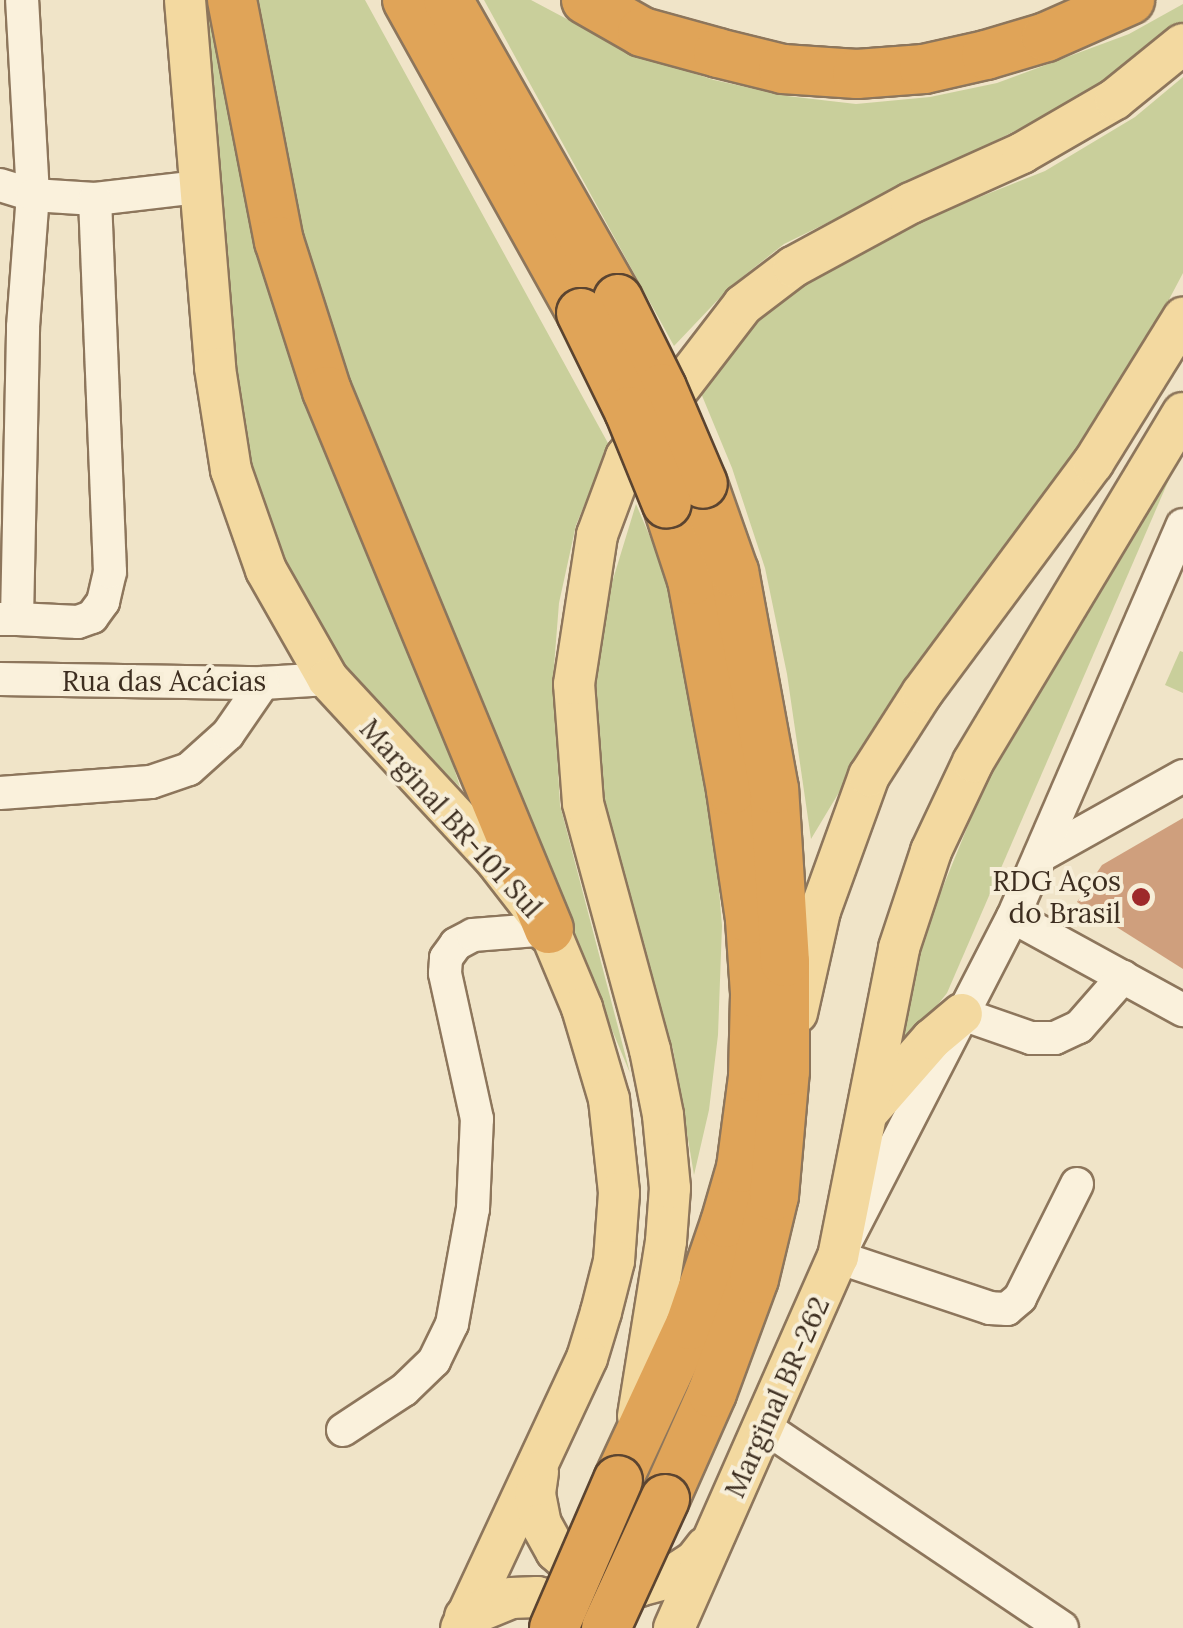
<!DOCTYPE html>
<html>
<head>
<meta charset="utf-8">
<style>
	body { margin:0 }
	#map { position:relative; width:1183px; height:1628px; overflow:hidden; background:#f0e4c8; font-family:Lora,serif }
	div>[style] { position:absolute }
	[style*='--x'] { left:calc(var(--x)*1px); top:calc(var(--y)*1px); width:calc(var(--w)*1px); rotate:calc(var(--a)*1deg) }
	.green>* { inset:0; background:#c9cf9b }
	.building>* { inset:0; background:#cf9f7d }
	.roads { filter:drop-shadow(2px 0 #8d765c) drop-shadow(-2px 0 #8d765c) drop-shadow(0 2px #8d765c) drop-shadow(0 -2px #8d765c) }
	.minor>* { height:32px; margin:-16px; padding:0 16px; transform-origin:16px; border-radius:16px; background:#faf1dc }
	.major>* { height:40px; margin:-20px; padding:0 20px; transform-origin:20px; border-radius:20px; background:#f3d9a0 }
	.highway>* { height:48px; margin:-24px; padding:0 24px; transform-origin:24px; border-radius:24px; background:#e0a458 }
	.bridges { filter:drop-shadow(2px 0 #5b4430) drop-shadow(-2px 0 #5b4430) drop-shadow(0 2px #5b4430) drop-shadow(0 -2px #5b4430) }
	.highway-bridge>* { height:48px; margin:-24px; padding:0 24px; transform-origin:24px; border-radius:24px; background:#e0a458 }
	.dots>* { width:28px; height:28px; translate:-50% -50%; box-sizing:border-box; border:5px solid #f7eed8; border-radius:50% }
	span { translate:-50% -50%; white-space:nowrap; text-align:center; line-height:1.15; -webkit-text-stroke:8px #f7eed8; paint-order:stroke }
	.street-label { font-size:28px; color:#3d2e20 }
	.poi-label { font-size:28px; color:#3d2e20 }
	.right { translate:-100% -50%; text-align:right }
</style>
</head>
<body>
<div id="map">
	<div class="green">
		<div style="clip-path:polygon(205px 0,212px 0,460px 787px,361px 693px,325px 643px,280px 562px,251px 468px,233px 371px)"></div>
		<div style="clip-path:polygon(252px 0,365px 0,609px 445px,576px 525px,559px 603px,553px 679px,560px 805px,630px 1073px,343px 386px,298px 238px)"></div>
		<div style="clip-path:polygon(484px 0,531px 0,629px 52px,714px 80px,787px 96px,856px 104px,930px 97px,997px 83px,1129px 34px,1183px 4px,1183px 24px,1109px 85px,784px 244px,731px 286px,674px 346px)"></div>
		<div style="clip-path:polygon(1183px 77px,1183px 273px,1144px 347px,1078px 450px,906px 681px,811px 839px,787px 674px,765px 568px,732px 468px,698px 386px,757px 315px,807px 281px,922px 220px,1045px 171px,1135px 117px)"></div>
		<div style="clip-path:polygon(1183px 447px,947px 993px,885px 1071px,901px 990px,978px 801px,1030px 696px)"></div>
		<div style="clip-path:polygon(636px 504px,671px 586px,711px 792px,722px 926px,718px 1035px,709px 1110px,694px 1175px,673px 1049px,629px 919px,601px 799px,595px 680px,603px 612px)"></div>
		<div style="clip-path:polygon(1180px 651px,1183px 652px,1183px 693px,1165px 685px)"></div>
	</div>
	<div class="building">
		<div style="clip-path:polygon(1183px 818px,1183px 969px,1077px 902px,1102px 865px)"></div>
	</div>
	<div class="roads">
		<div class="minor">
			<div style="--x:0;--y:185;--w:34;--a:17"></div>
			<div style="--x:33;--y:195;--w:195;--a:-93.2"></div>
			<div style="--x:0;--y:619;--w:17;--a:0"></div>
			<div style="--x:17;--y:619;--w:292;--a:-88.8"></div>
			<div style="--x:23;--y:327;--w:132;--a:-85.7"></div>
			<div style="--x:33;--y:195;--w:62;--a:3.7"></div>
			<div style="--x:95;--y:199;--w:105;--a:-6.6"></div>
			<div style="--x:17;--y:619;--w:61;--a:2.8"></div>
			<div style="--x:78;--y:622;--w:15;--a:-20"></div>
			<div style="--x:92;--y:617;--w:19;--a:-54"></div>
			<div style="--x:103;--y:602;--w:31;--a:-77"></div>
			<div style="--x:110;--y:572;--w:373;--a:-92.3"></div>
			<div style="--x:0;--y:679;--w:263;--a:0.9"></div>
			<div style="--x:263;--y:683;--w:65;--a:-3.5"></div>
			<div style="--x:0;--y:793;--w:151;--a:-4.2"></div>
			<div style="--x:151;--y:782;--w:40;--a:-18.9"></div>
			<div style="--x:189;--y:769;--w:52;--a:-41.9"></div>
			<div style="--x:228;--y:734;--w:62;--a:-55.5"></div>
			<div style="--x:1040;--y:856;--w:164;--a:-29.2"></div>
			<div style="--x:1013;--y:917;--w:194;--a:28.7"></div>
			<div style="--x:962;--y:1014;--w:73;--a:19.2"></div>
			<div style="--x:1031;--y:1038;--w:24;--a:0"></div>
			<div style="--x:1055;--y:1038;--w:26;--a:-25"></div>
			<div style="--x:1079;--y:1027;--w:67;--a:-48.7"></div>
			<div style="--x:1077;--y:1184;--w:127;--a:116.6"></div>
			<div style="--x:1020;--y:1298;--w:17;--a:140"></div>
			<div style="--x:1007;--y:1309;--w:17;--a:-177"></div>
			<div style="--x:990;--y:1308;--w:160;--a:-161.5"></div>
			<div style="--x:838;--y:1257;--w:382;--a:-62.8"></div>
			<div style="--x:1013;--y:917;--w:427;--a:-66.6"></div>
			<div style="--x:766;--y:1428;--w:357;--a:34"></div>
			<div style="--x:343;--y:1430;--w:73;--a:-33.3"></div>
			<div style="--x:404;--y:1390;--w:42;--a:-44"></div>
			<div style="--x:434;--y:1361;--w:41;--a:-64.1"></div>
			<div style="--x:452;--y:1324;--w:117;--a:-79.7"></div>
			<div style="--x:473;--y:1209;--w:90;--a:-87.5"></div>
			<div style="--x:477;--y:1119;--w:149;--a:-102.4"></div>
			<div style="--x:445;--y:973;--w:15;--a:-86"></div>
			<div style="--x:446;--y:958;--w:17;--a:-54"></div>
			<div style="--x:456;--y:944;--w:19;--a:-28"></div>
			<div style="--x:473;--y:935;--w:76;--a:-4.5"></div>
		</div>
		<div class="major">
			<div style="--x:185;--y:0;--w:369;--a:85.3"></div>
			<div style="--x:215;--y:368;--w:103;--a:81.1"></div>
			<div style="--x:231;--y:470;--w:106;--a:70.7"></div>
			<div style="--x:266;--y:570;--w:125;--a:60.4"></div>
			<div style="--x:328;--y:679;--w:244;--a:47.2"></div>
			<div style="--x:494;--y:858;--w:90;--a:52.2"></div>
			<div style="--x:549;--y:929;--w:86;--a:67.3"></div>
			<div style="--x:582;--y:1008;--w:95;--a:73.5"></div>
			<div style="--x:609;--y:1099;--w:95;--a:83.9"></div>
			<div style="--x:619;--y:1193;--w:68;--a:94.2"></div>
			<div style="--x:614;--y:1261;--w:53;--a:104.3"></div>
			<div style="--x:601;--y:1312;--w:48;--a:106.9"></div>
			<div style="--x:587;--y:1358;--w:298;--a:115"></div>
			<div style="--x:797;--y:1013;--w:105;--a:-77.3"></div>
			<div style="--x:820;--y:911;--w:144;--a:-70.1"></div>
			<div style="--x:869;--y:776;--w:98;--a:-57.4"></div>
			<div style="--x:922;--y:693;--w:287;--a:-53.4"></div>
			<div style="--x:1093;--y:463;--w:171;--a:-58.2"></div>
			<div style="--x:868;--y:1112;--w:97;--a:-48.8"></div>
			<div style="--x:932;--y:1039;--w:39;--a:-40"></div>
			<div style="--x:638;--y:1416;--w:177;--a:-80.9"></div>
			<div style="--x:666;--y:1241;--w:53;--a:-85.7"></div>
			<div style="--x:670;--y:1188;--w:73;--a:-95.5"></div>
			<div style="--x:663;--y:1115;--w:66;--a:-101.3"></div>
			<div style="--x:650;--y:1050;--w:256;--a:-105.2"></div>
			<div style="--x:583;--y:803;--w:119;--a:-94.3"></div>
			<div style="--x:574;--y:684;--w:151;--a:-81.2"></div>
			<div style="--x:597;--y:535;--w:83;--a:-69.6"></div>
			<div style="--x:626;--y:457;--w:192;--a:-52.4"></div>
			<div style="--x:743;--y:305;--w:63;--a:-37.2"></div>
			<div style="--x:793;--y:267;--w:134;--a:-28.5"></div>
			<div style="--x:911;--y:203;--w:122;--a:-24.2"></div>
			<div style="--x:1022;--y:153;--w:108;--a:-30.1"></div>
			<div style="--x:1115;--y:99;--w:87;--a:-39"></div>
			<div style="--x:538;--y:1472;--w:22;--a:98"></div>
			<div style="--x:535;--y:1494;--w:31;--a:79"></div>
			<div style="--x:541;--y:1524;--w:31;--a:61"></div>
			<div style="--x:556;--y:1551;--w:31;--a:42"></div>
			<div style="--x:579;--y:1572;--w:31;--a:22"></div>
			<div style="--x:608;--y:1584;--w:31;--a:4"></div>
			<div style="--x:639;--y:1586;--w:31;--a:-15"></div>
			<div style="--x:669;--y:1578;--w:31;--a:-33"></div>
			<div style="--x:695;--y:1561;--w:18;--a:-52"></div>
			<div style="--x:465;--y:1617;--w:50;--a:-22.4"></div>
			<div style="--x:511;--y:1598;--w:26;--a:-2"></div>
			<div style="--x:537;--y:1597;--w:30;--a:14"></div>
			<div style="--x:566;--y:1604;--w:26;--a:31"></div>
			<div style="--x:674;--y:1628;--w:406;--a:-66.2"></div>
			<div style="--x:838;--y:1257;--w:315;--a:-78.8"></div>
			<div style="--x:899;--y:948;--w:102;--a:-71.7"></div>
			<div style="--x:931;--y:851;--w:98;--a:-64.7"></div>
			<div style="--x:973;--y:762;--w:407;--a:-59"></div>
		</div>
		<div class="highway">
			<div style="--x:232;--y:0;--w:246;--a:79"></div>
			<div style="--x:279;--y:241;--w:157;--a:72.3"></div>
			<div style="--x:327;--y:391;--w:582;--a:67.58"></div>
			<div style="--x:407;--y:0;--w:358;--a:60.9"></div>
			<div style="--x:448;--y:0;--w:344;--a:60.4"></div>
			<div style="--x:586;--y:0;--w:64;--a:29.7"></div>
			<div style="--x:642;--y:32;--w:79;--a:15.4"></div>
			<div style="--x:718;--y:53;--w:67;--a:13.8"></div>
			<div style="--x:783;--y:69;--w:74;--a:3.9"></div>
			<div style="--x:857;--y:74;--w:67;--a:-4.3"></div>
			<div style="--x:924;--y:69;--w:64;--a:-12.7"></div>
			<div style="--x:986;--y:55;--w:63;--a:-16.7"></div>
			<div style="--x:1046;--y:37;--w:92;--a:-23.8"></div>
			<div style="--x:618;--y:1480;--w:171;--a:-65.1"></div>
			<div style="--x:690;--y:1325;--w:108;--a:-71.1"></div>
			<div style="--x:725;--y:1223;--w:57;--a:-73.8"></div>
			<div style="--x:741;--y:1168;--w:92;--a:-82.5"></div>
			<div style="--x:753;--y:1077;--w:84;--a:-88.6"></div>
			<div style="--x:755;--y:993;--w:74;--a:-93.9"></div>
			<div style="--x:750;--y:919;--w:130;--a:-98.4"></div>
			<div style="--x:731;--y:790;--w:214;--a:-100.5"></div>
			<div style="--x:692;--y:580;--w:80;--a:-108.2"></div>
			<div style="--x:665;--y:1499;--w:116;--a:-66.1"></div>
			<div style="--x:712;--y:1393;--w:121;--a:-69.8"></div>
			<div style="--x:754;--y:1279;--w:85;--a:-76.5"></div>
			<div style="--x:774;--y:1196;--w:125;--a:-85"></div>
			<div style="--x:785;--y:1071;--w:109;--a:-90"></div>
			<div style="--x:785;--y:962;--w:173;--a:-93.6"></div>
			<div style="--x:774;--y:789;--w:221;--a:-100.4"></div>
			<div style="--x:734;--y:572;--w:93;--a:-109.4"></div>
		</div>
	</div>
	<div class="bridges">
		<div class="highway-bridge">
			<div style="--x:618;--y:299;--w:99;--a:63.7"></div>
			<div style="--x:662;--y:388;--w:104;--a:66.9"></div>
			<div style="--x:581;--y:313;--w:109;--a:63.9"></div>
			<div style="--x:629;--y:411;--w:100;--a:67.8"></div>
			<div style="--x:554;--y:1628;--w:161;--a:-66.6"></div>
			<div style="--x:606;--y:1628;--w:142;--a:-65.4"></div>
		</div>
	</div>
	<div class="dots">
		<div style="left:1141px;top:897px;background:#9e2a2b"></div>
	</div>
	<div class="street-label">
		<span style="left:164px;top:681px">Rua das Acácias</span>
		<span style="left:451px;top:818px;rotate:48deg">Marginal BR-101 Sul</span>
		<span style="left:777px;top:1397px;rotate:-66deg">Marginal BR-262</span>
	</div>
	<div class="poi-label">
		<span class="right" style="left:1121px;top:897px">RDG Aços<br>do Brasil</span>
	</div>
</div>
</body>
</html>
